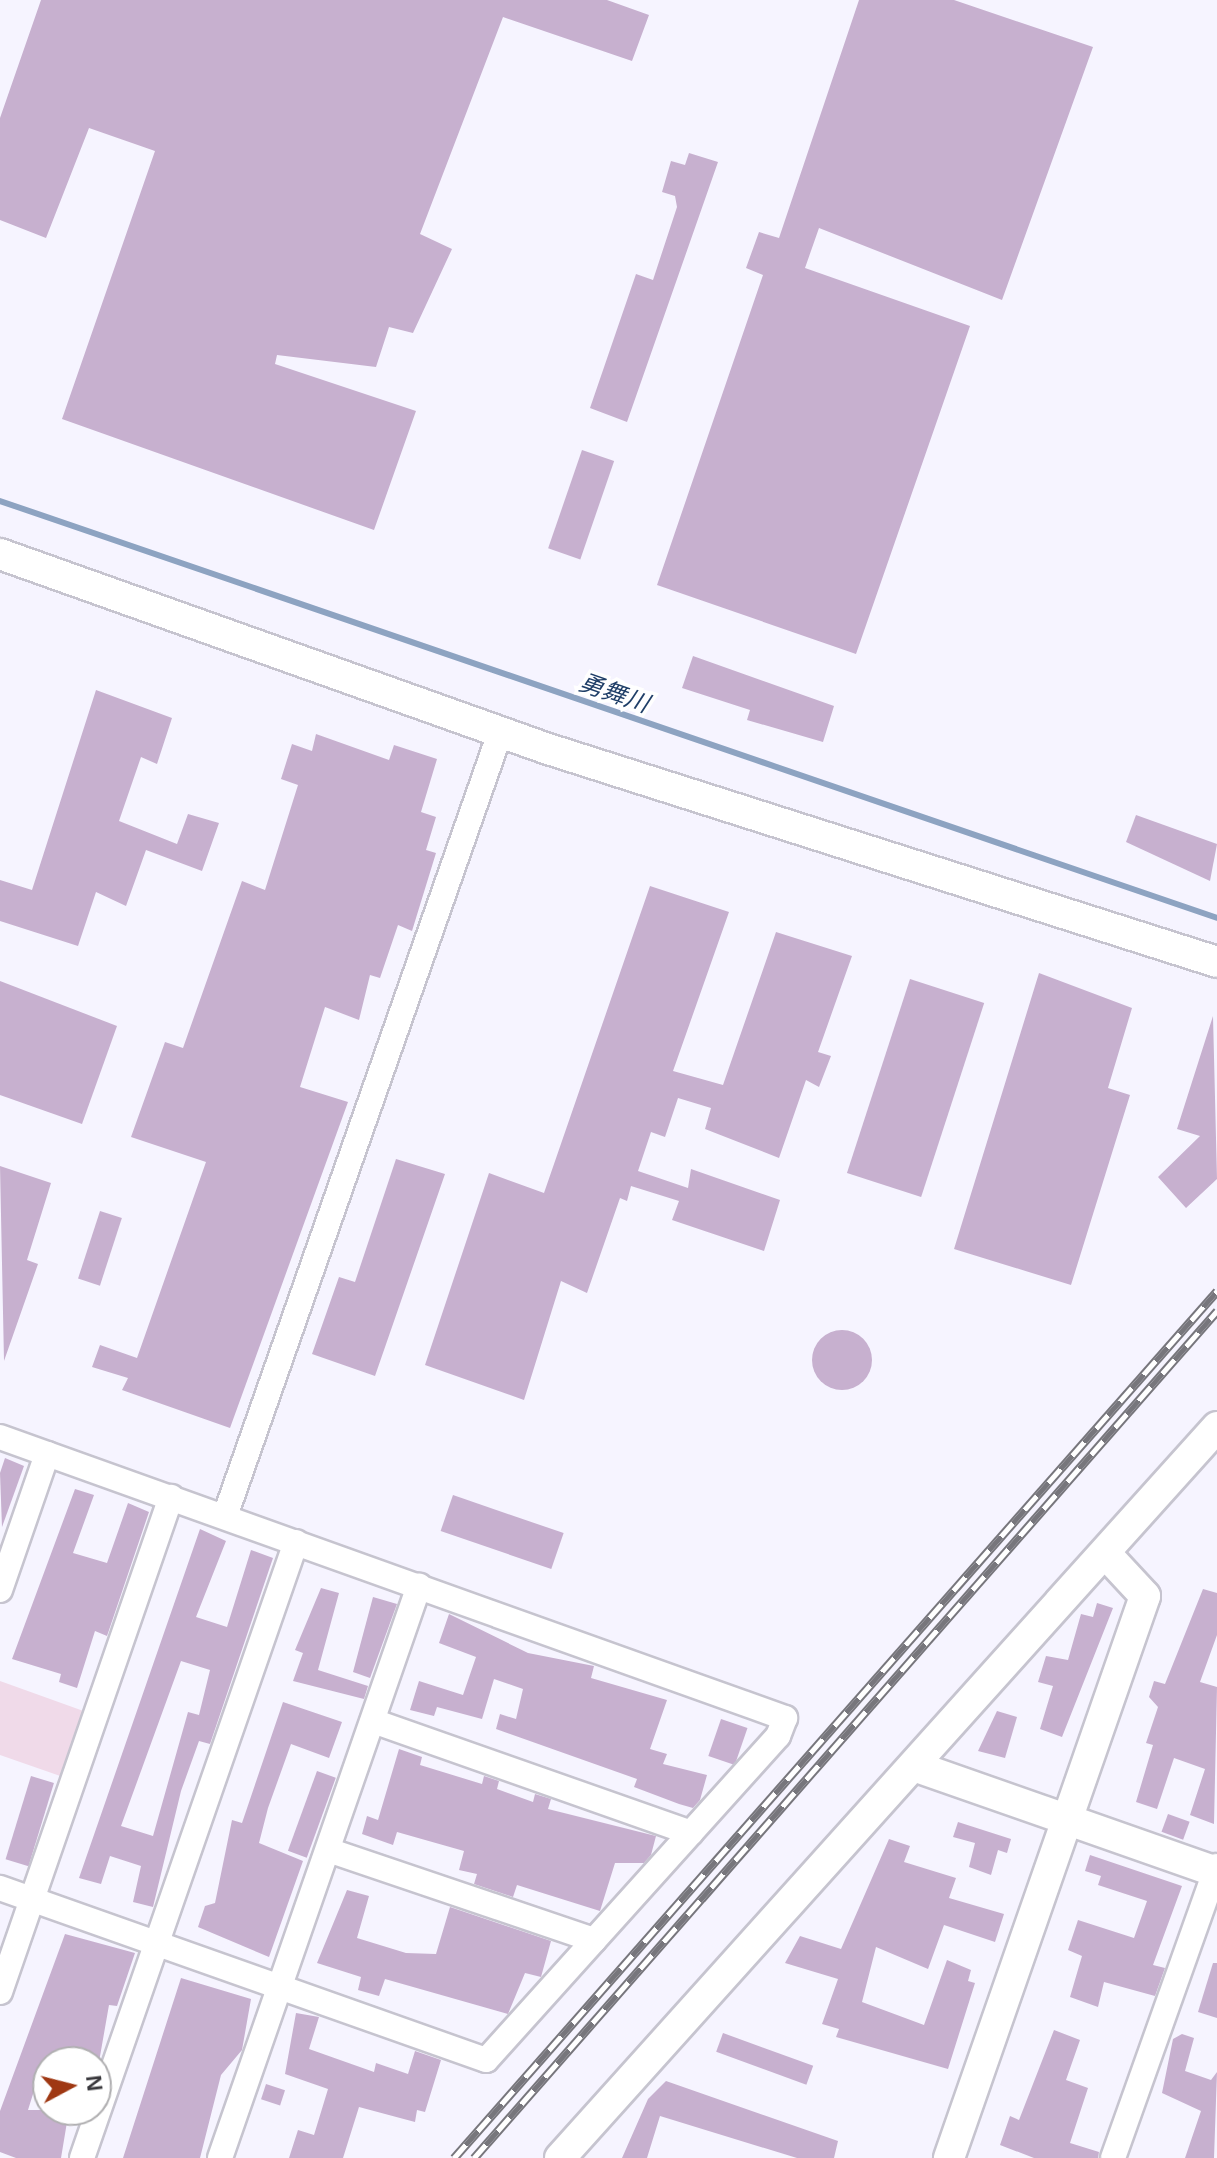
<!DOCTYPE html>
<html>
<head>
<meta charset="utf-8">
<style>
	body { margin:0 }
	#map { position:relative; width:1217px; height:2158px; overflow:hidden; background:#f6f4ff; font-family:Arial,"Noto Sans JP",sans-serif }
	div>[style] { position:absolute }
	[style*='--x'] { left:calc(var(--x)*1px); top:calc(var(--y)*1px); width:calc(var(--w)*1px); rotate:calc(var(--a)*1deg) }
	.green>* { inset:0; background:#f0dae9 }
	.stream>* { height:6px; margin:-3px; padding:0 3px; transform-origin:3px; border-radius:3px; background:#8da3c1 }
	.building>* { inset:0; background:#c7b0cf; transform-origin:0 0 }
	.round { border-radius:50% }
	.roads { filter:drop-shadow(2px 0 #c6c4cf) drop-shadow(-2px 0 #c6c4cf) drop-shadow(0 2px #c6c4cf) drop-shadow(0 -2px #c6c4cf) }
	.minor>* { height:24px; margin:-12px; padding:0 12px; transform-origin:12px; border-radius:12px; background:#fff }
	.tertiary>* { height:30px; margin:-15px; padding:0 15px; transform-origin:15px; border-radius:15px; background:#fff }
	.rail>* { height:9px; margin-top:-4.5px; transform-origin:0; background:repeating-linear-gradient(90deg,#fff 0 18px,#77767c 0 36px); box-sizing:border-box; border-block:2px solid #77767c }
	span { translate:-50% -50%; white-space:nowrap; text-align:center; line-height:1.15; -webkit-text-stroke:7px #fff; paint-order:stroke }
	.water-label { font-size:24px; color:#203f68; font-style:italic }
	.north { position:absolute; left:32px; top:2046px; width:80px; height:80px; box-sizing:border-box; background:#fff; border:2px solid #b0afb1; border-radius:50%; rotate:83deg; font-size:22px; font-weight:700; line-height:32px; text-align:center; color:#39383c }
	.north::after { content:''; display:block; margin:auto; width:28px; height:36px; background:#9f3813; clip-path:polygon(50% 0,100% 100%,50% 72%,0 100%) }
</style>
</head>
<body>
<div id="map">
	<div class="green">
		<div style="clip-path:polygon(0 1681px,89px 1713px,66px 1778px,0 1755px)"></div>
	</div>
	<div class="stream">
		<div style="--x:0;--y:501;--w:1286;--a:18.91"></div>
	</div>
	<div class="building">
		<div style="clip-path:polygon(41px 0,607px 0,649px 15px,632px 61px,503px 17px,420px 234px,452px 249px,413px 333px,389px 327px,376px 367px,277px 355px,275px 364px,416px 411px,374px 530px,62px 419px,155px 151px,89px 128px,46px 238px,0 220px,0 118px)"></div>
		<div style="clip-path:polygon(859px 0,954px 0,1093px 47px,1002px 300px,819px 228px,805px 268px,970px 326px,856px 654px,657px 585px,763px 275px,746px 268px,759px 232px,779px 238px)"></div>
		<div style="clip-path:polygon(689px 153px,718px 162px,627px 422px,590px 408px,636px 274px,653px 280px,677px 207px,675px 196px,662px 192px,671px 161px,685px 165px)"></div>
		<div style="left:582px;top:450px;width:34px;height:104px;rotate:19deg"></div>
		<div style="clip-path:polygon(693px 656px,834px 706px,823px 742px,747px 720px,750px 710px,682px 688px)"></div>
		<div style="clip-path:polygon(96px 690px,172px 718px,157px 764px,141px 757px,119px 821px,177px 844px,188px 814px,219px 823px,202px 871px,146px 850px,126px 906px,96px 892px,78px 946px,0 921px,0 880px,32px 890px)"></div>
		<div style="clip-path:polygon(316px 734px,389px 760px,394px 745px,437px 759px,421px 812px,436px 817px,426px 850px,436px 853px,412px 931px,398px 925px,380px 978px,370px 975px,359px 1020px,325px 1007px,300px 1087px,348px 1102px,230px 1428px,122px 1390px,128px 1378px,92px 1367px,100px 1345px,137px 1358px,206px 1162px,131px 1137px,165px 1042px,183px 1048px,242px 881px,265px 890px,298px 785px,281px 779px,292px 744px,312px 751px)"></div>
		<div style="clip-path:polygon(1136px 815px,1217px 844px,1210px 881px,1126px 842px)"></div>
		<div style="clip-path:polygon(650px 886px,729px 912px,673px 1071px,723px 1085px,776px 932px,852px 956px,818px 1052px,831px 1056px,819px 1087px,806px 1080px,779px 1158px,705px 1129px,711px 1108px,678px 1098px,665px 1137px,651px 1132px,638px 1171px,688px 1188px,691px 1169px,780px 1200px,764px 1251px,672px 1220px,679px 1201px,631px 1186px,627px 1201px,620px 1198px,587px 1293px,561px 1281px,524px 1400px,425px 1365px,489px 1173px,544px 1193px)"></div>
		<div style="clip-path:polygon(1039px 973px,1132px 1008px,1108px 1088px,1130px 1095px,1071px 1285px,954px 1249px)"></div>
		<div style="left:910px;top:979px;width:78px;height:204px;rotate:18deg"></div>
		<div style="clip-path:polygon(0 981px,117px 1026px,82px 1124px,0 1095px)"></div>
		<div style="clip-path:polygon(1213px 1016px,1217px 1179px,1186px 1208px,1158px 1177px,1200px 1136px,1177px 1129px)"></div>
		<div style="clip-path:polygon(396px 1159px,445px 1174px,375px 1376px,312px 1354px,339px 1277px,355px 1282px)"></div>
		<div style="clip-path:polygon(0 1166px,51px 1183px,27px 1260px,38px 1264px,4px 1361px)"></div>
		<div style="left:100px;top:1211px;width:23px;height:71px;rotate:18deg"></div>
		<div class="round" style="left:812px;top:1330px;width:60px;height:60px"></div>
		<div style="clip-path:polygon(5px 1458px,24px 1466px,2px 1527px,0 1473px)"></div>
		<div style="clip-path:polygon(75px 1489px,94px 1495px,73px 1553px,107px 1563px,128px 1503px,149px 1512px,107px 1636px,95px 1631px,77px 1688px,59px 1682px,61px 1674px,12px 1659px)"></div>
		<div style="left:453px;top:1495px;width:117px;height:38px;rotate:19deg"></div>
		<div style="clip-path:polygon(evenodd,200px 1529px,226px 1541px,196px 1617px,227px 1627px,251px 1550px,273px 1558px,210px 1744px,199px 1741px,181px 1791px,153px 1907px,133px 1902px,141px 1866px,110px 1856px,101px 1884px,79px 1878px,200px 1529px,181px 1661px,210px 1670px,199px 1715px,188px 1712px,153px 1836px,121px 1826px,181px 1661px)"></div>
		<div style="clip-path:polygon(321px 1588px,339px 1593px,318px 1670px,368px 1686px,364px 1699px,293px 1681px,303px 1653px,295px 1650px)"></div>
		<div style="clip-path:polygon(1203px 1589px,1217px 1593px,1217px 1635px,1200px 1682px,1217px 1687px,1214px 1824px,1190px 1815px,1205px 1769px,1174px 1758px,1157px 1809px,1136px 1802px,1153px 1745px,1146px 1743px,1158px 1707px,1149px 1697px,1154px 1681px,1165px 1684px)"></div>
		<div style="clip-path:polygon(373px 1597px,397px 1604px,370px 1678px,353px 1672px)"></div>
		<div style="clip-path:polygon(1097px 1603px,1113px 1608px,1062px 1737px,1040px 1729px,1053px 1686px,1038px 1682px,1046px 1656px,1068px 1660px,1081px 1614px,1093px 1617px)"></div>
		<div style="clip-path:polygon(449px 1614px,528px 1653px,594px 1666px,591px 1678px,667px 1700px,650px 1749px,667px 1754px,663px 1764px,707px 1775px,700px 1800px,693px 1808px,679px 1804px,634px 1787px,637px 1779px,496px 1729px,500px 1714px,516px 1719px,523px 1689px,494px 1679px,482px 1719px,437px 1707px,434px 1716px,410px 1710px,419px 1681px,463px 1695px,476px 1657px,439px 1643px)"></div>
		<div style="clip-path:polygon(283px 1702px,342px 1722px,329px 1758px,291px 1744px,268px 1808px,259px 1843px,303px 1861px,269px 1957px,198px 1927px,205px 1906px,215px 1903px,232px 1820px,242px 1823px)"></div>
		<div style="clip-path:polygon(997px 1711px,1017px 1717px,1005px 1758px,978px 1751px)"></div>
		<div style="left:721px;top:1719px;width:28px;height:39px;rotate:19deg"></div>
		<div style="clip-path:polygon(399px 1749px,422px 1757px,420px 1765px,482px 1784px,484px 1776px,499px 1781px,497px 1789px,533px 1802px,535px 1794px,551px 1799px,548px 1809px,656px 1836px,651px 1855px,644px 1863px,615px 1863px,600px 1911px,517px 1885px,513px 1897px,474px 1884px,477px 1874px,459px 1870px,464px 1851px,397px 1832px,393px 1845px,362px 1834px,367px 1816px,378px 1820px)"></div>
		<div style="left:317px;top:1771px;width:20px;height:85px;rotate:20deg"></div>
		<div style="left:31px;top:1776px;width:24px;height:87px;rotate:17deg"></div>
		<div style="left:1168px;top:1814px;width:23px;height:19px;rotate:20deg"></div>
		<div style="clip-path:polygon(958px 1822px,1011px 1839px,1007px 1853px,998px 1850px,991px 1875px,969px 1867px,975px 1843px,953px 1837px)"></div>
		<div style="clip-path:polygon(889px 1839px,910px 1846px,904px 1862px,956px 1878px,949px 1898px,1004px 1914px,995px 1942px,944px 1925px,928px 1969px,876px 1947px,862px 2002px,924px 2025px,947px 1960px,971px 1970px,968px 1981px,975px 1983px,948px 2069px,836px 2037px,839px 2029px,822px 2024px,838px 1979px,785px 1963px,800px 1936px,841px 1949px)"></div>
		<div style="clip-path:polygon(1090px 1855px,1182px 1886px,1153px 1965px,1165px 1968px,1155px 1996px,1104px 1982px,1098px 2007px,1070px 1997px,1082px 1956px,1068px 1950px,1078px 1920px,1134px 1938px,1147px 1901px,1098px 1885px,1101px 1876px,1085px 1871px)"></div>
		<div style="clip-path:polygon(347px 1890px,369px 1896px,357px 1938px,406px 1953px,436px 1954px,450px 1907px,551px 1941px,541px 1977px,525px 1973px,508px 2014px,385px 1979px,379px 1996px,358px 1990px,361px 1977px,317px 1963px)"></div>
		<div style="clip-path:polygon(65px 1934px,135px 1953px,117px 2006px,109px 2005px,99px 2062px,43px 2062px,28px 2110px,69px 2110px,61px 2158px,16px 2158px,0 2152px,0 2111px)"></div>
		<div style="clip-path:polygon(1213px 1963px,1217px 1963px,1217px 2018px,1198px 2012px)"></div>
		<div style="clip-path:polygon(181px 1978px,251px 1999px,242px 2050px,221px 2075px,200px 2158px,123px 2158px)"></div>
		<div style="clip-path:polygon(296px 2013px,319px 2017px,309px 2049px,374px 2072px,376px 2063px,408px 2074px,415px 2051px,441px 2060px,425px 2112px,417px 2110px,415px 2122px,359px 2107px,343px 2158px,289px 2158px,298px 2130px,314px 2135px,328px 2089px,285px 2074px)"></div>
		<div style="clip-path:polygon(1054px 2030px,1080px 2040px,1066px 2080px,1088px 2088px,1070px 2143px,1099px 2152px,1098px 2158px,1034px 2158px,1000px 2145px,1010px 2116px,1019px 2120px)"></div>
		<div style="left:723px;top:2033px;width:96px;height:20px;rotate:20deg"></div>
		<div style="clip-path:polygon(1182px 2034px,1194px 2038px,1185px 2071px,1211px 2080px,1217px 2072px,1214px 2158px,1185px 2158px,1201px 2111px,1162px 2093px,1173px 2039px)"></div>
		<div style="clip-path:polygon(666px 2081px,838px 2141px,834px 2158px,797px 2158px,660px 2116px,647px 2158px,622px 2158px,648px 2099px)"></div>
		<div style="left:266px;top:2084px;width:20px;height:16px;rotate:18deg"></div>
	</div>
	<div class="roads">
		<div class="minor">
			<div style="--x:0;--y:1437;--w:834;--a:19.7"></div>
			<div style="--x:785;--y:1718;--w:19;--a:111"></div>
			<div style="--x:778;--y:1736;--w:436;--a:132"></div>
			<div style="--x:486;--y:2060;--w:516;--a:-160.51"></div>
			<div style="--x:225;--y:1516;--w:830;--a:-70.65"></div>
			<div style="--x:0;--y:1590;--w:144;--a:-70.9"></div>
			<div style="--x:373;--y:1721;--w:337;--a:19.4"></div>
			<div style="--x:328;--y:1850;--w:281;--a:18.7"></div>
			<div style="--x:0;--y:1992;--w:524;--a:-70.94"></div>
			<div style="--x:82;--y:2158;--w:652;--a:-70.84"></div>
			<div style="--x:220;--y:2158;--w:606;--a:-70.82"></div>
			<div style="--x:1113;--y:2158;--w:310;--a:-70.4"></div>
		</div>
		<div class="tertiary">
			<div style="--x:0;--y:554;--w:578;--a:19.59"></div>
			<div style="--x:545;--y:748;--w:705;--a:17.66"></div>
			<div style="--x:914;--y:1766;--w:321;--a:19.3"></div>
			<div style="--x:560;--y:2158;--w:983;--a:-48.05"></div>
			<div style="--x:949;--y:2158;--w:595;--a:-70.77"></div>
			<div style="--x:1145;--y:1596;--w:57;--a:-132.9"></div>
		</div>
	</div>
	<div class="rail">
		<div style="--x:454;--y:2158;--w:1155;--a:-48.65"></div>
		<div style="--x:474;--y:2158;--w:1127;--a:-48.74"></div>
	</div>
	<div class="water-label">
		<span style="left:614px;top:693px;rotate:19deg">勇舞川</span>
	</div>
	<div class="north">N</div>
</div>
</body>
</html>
